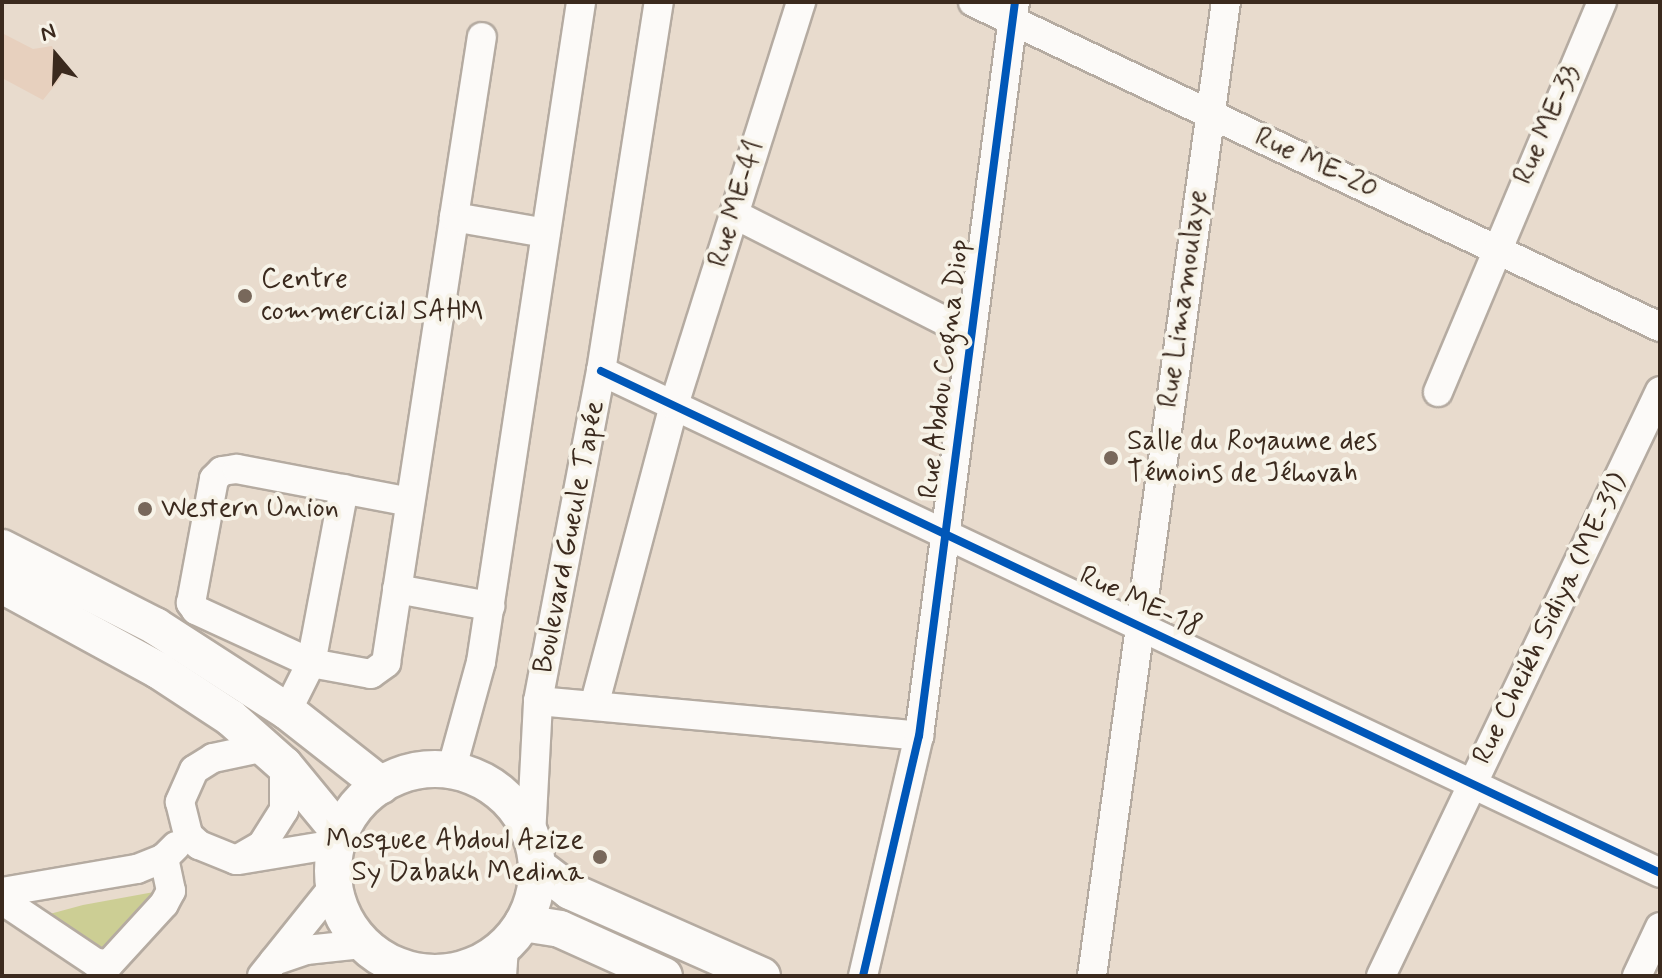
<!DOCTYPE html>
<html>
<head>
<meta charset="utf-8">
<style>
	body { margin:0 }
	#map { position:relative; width:1662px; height:978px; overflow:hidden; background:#e8dbcd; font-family:Mynerve,sans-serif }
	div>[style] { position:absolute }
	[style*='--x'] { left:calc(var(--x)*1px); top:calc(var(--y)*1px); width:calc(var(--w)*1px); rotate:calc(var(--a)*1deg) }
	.built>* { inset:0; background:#e7d0be }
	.green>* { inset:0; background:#ccce94 }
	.roads { filter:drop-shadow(2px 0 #b5aba1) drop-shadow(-2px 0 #b5aba1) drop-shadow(0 2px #b5aba1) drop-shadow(0 -2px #b5aba1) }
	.minor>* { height:28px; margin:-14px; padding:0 14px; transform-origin:14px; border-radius:14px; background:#fcfaf8 }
	.major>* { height:36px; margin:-18px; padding:0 18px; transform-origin:18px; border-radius:18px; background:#fcfaf8 }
	.major>.ring { margin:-18px; padding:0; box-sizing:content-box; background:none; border:36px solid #fcfaf8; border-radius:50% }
	.cycleway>* { height:8px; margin:-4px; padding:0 4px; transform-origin:4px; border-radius:4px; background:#0057b8 }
	.dots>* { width:22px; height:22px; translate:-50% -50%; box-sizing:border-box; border:4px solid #f7f3e8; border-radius:50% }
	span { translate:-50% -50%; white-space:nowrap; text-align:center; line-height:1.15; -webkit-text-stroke:8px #f7f3e8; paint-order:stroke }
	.street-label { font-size:28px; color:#3b2a1e }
	.poi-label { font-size:28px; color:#3b2a1e }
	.left { translate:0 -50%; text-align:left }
	.right { translate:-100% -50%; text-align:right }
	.frame { position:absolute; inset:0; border:4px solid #3b2a1e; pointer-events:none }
	.north { position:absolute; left:16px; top:16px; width:80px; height:80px; -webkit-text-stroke:6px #f7f3e8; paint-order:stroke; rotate:341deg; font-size:22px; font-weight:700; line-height:32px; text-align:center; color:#3b2a1e }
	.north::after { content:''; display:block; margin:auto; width:28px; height:36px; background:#3b2a1e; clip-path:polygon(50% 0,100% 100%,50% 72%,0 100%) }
</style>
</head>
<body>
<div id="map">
	<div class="built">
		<div style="clip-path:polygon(2px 33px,33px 49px,52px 46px,63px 75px,43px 100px,2px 78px)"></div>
	</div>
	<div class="green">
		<div style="clip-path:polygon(165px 890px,108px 955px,46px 915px,83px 905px)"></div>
	</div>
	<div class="roads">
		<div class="minor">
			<div style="--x:973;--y:2;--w:760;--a:25.32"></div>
			<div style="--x:734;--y:214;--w:266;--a:26.9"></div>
			<div style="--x:454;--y:217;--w:182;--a:-81.2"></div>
			<div style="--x:601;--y:371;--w:1172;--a:25.36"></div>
			<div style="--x:1438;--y:392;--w:423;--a:-67.2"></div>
			<div style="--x:344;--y:489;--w:177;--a:100.7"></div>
			<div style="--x:311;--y:663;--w:127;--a:-155.3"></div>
			<div style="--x:196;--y:610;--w:9;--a:-126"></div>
			<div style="--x:191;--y:603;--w:126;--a:-79.5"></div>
			<div style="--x:214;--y:479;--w:11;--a:-45"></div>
			<div style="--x:222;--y:471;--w:15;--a:-8"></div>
			<div style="--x:237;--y:469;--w:176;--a:10.8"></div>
			<div style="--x:397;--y:589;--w:95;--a:10.4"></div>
			<div style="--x:538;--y:701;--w:383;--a:5.2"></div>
			<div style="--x:594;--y:706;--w:311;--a:-75.1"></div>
			<div style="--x:674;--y:405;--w:423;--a:-72.5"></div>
			<div style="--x:287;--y:711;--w:54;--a:-63.4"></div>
			<div style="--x:311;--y:663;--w:61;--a:10.4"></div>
			<div style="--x:371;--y:674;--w:19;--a:-36"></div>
			<div style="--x:386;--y:663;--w:451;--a:-81.3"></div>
			<div style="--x:454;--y:217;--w:93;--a:9.9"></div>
			<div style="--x:265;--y:747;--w:53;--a:168.1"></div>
			<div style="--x:213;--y:758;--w:22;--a:148"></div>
			<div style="--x:194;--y:770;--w:35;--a:114"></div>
			<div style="--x:180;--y:802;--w:34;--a:76"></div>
			<div style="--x:188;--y:835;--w:15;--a:42"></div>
			<div style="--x:199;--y:845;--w:40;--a:22"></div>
			<div style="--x:236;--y:860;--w:30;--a:-30"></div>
			<div style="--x:262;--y:845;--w:41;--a:-57.8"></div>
			<div style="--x:284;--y:810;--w:45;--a:-90"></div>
			<div style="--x:451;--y:771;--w:113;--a:-74.6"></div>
			<div style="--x:481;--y:662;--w:668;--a:-81.38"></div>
			<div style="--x:531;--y:836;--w:135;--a:-87"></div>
			<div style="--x:538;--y:701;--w:336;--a:-79.2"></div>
			<div style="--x:601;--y:371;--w:374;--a:-81.1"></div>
			<div style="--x:239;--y:860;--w:98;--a:-9.4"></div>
			<div style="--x:2;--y:892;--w:137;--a:-9.7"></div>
			<div style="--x:137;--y:869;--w:29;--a:-22"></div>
			<div style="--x:164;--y:858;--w:17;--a:-45"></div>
			<div style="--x:2;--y:900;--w:113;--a:33.8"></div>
			<div style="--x:96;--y:963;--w:13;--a:4"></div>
			<div style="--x:109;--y:964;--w:81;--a:-47.5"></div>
			<div style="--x:164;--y:904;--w:15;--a:-62"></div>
			<div style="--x:171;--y:891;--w:34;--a:-102"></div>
			<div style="--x:274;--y:961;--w:34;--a:-19"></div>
			<div style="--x:306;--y:950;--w:56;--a:-6.1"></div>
			<div style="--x:402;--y:968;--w:8;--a:83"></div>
			<div style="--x:262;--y:976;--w:115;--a:-51.3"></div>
			<div style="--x:502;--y:976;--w:30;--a:-86"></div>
			<div style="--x:863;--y:976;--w:246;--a:-76.9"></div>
			<div style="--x:919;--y:736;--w:740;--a:-82.55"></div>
			<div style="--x:1092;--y:976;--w:983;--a:-82.17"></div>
			<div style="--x:1381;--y:976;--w:648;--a:-64.5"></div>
			<div style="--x:1637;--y:976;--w:54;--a:-64.9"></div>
		</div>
		<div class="major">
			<div style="--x:2;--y:548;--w:172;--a:27"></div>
			<div style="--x:155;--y:626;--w:157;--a:32.8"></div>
			<div style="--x:287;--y:711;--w:120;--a:38.2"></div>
			<div style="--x:2;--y:585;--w:178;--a:28.6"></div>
			<div style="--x:158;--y:670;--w:87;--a:33.3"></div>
			<div style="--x:231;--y:718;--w:71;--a:41.6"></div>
			<div style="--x:284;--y:765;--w:88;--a:50.5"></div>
			<div class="ring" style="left:333px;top:769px;width:168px;height:168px"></div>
			<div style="--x:537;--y:866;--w:41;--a:37.1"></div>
			<div style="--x:570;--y:891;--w:210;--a:23.9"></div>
			<div style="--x:523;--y:923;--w:37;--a:9"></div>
			<div style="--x:560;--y:929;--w:114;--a:24.3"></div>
		</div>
	</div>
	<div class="cycleway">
		<div style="--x:601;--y:371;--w:1172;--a:25.36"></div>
		<div style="--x:863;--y:976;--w:246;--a:-76.9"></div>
		<div style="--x:919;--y:736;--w:740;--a:-82.55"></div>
	</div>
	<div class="dots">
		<div style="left:245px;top:296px;background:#78685b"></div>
		<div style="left:1111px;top:458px;background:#78685b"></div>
		<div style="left:145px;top:509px;background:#78685b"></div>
		<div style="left:600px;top:857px;background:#78685b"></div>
	</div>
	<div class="street-label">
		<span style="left:1548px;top:125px;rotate:-66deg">Rue ME-33</span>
		<span style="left:1316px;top:164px;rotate:25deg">Rue ME-20</span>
		<span style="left:737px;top:204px;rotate:-73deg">Rue ME-41</span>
		<span style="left:1184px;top:299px;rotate:-82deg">Rue Limamoulaye</span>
		<span style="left:945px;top:369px;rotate:-83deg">Rue Abdou Cogna Diop</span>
		<span style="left:570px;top:537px;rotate:-79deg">Boulevard Gueule Tapée</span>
		<span style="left:1140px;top:602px;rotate:25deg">Rue ME-18</span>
		<span style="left:1551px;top:619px;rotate:-64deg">Rue Cheikh Sidiya (ME-31)</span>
	</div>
	<div class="poi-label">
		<span class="left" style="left:261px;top:296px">Centre<br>commercial SAHM</span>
		<span class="left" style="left:1127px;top:458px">Salle du Royaume des<br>Témoins de Jéhovah</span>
		<span class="left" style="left:161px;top:509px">Western Union</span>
		<span class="right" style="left:584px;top:857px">Mosquee Abdoul Azize<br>Sy Dabakh Medina</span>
	</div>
	<div class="frame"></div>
	<div class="north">N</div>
</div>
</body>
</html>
